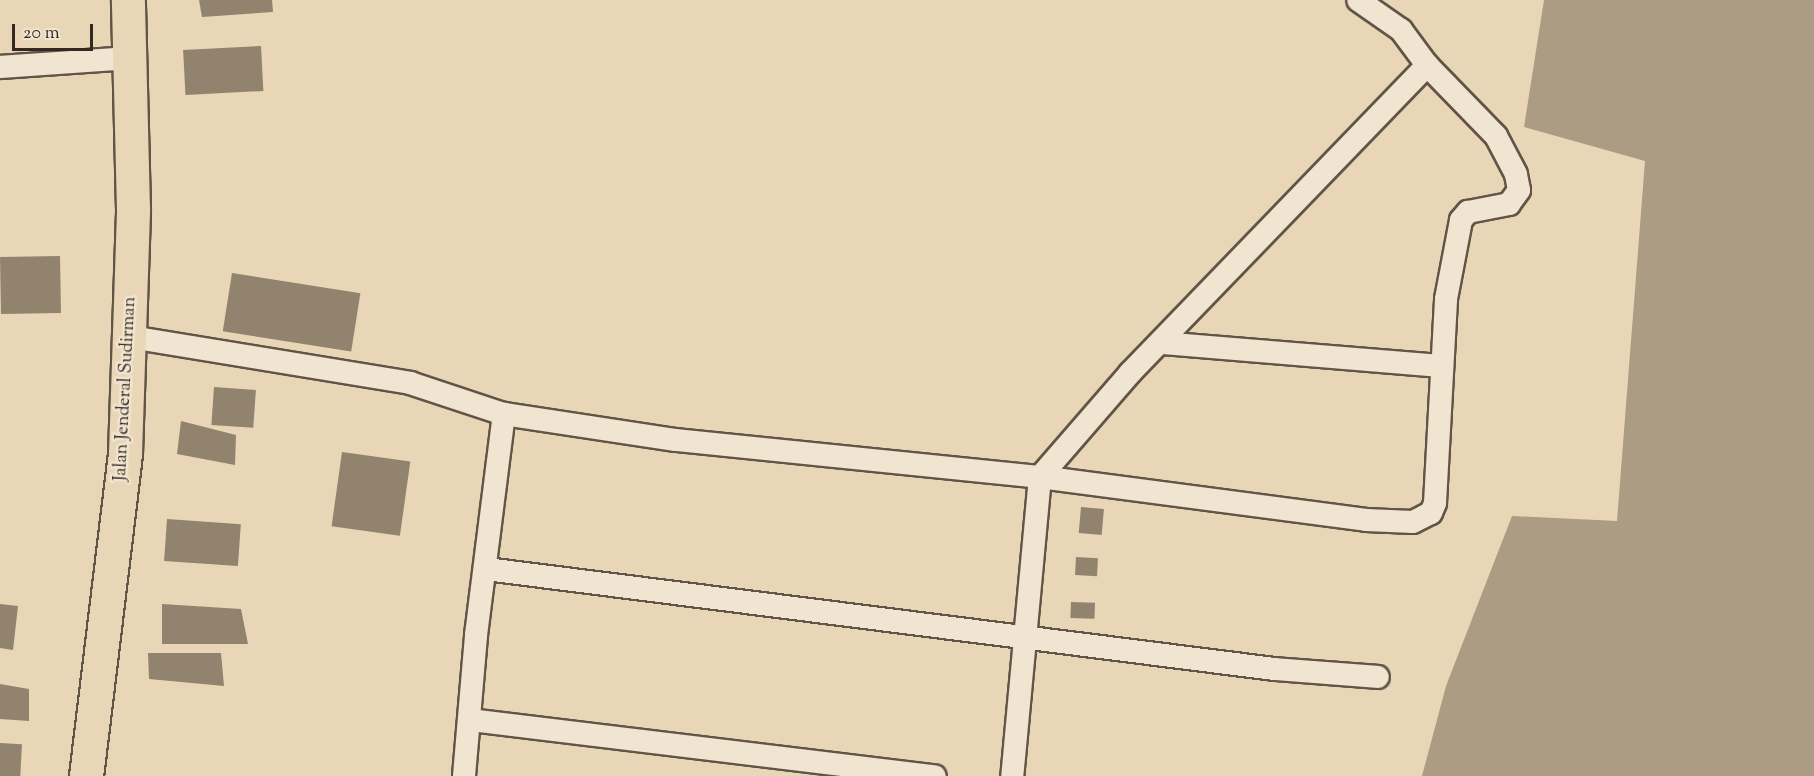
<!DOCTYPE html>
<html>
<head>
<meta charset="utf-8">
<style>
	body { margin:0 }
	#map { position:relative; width:1814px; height:776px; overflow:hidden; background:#e9d6b6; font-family:"Sorts Mill Goudy",serif }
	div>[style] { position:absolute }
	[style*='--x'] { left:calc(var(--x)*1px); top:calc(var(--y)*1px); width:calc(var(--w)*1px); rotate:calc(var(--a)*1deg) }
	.water>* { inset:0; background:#ab9c83 }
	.building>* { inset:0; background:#91836e; transform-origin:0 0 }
	.roads { filter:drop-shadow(2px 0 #605546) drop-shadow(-2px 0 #605546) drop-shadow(0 2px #605546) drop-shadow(0 -2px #605546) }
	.street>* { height:22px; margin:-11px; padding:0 11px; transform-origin:11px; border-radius:11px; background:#f1e4d0 }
	.highway>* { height:33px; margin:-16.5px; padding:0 16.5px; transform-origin:16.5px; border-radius:16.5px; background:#e9d6b6 }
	span { translate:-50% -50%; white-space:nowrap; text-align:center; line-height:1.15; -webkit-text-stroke:5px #f1e4d0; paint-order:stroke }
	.street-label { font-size:18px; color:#322a21 }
	.scale { position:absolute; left:12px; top:24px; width:81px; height:27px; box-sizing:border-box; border:3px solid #322a21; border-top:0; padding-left:8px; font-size:18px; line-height:21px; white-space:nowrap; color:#322a21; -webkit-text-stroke:4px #f1e4d0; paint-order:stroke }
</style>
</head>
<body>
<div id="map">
	<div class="water">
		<div style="clip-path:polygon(1544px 0,1814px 0,1814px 776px,1422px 776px,1446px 686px,1512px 516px,1617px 521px,1645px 161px,1524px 127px)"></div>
	</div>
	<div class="building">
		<div style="clip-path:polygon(199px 0,272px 0,273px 12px,202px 17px)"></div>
		<div style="left:261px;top:46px;width:45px;height:78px;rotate:87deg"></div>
		<div style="left:60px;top:256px;width:57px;height:60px;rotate:89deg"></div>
		<div style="left:232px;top:273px;width:130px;height:59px;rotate:9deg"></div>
		<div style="left:214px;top:387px;width:42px;height:38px;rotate:4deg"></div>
		<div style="clip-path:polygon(181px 421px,236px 435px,235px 465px,177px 454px)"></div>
		<div style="left:342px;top:452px;width:69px;height:75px;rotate:8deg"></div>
		<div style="left:1081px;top:507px;width:23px;height:26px;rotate:5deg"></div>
		<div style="left:167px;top:519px;width:74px;height:42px;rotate:4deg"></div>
		<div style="left:1076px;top:557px;width:22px;height:18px;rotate:3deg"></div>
		<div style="left:1071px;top:602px;width:24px;height:16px;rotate:2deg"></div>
		<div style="clip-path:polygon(0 604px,18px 606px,13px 650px,0 648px)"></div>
		<div style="clip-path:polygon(162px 604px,241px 609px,248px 644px,162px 644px)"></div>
		<div style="clip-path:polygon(148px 653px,221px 653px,224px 686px,149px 679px)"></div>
		<div style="clip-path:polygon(0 684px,29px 689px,29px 721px,0 719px)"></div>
		<div style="left:0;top:743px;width:22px;height:33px;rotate:3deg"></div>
	</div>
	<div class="roads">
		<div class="street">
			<div style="--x:0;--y:67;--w:130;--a:-4"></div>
			<div style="--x:130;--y:337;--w:284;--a:9.3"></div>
			<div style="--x:410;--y:383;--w:99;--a:18.3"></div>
			<div style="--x:504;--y:414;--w:174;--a:8.6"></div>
			<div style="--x:676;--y:440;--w:366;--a:5.8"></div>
			<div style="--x:1040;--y:477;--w:300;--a:95.3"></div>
			<div style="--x:1162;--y:343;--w:281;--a:4.7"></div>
			<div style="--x:1040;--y:477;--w:329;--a:7.5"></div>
			<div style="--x:1366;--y:520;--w:47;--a:2.4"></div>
			<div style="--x:1413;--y:522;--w:20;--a:-27"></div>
			<div style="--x:1431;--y:513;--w:11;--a:-68"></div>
			<div style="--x:1435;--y:503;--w:204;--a:-86.9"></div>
			<div style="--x:1446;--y:299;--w:80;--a:-79.2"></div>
			<div style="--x:1461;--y:220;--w:11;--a:-49"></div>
			<div style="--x:1468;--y:212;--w:42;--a:-11"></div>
			<div style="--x:1509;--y:204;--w:17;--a:-54"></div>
			<div style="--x:1519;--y:190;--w:16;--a:-101"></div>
			<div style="--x:1516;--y:174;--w:43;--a:-117.8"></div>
			<div style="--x:1496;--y:136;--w:99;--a:-134.2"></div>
			<div style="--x:1427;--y:65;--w:44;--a:-126.6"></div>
			<div style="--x:1401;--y:30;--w:52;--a:-145.1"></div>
			<div style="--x:1040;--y:477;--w:138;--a:-49.1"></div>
			<div style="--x:1130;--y:373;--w:428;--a:-46"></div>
			<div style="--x:486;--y:569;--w:794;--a:7.23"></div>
			<div style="--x:1274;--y:669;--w:104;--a:4.4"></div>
			<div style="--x:470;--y:720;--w:468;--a:6.9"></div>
			<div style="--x:464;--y:776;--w:142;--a:-85.1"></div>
			<div style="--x:476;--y:635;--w:223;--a:-82.8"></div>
		</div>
		<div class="highway">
			<div style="--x:86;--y:776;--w:325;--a:-83.1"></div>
			<div style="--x:125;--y:453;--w:244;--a:-88.1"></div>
			<div style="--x:133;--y:209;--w:209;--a:-91.4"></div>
		</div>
	</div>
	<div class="street-label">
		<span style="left:126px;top:389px;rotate:-87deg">Jalan Jenderal Sudirman</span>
	</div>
	<div class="scale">20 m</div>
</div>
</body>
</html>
